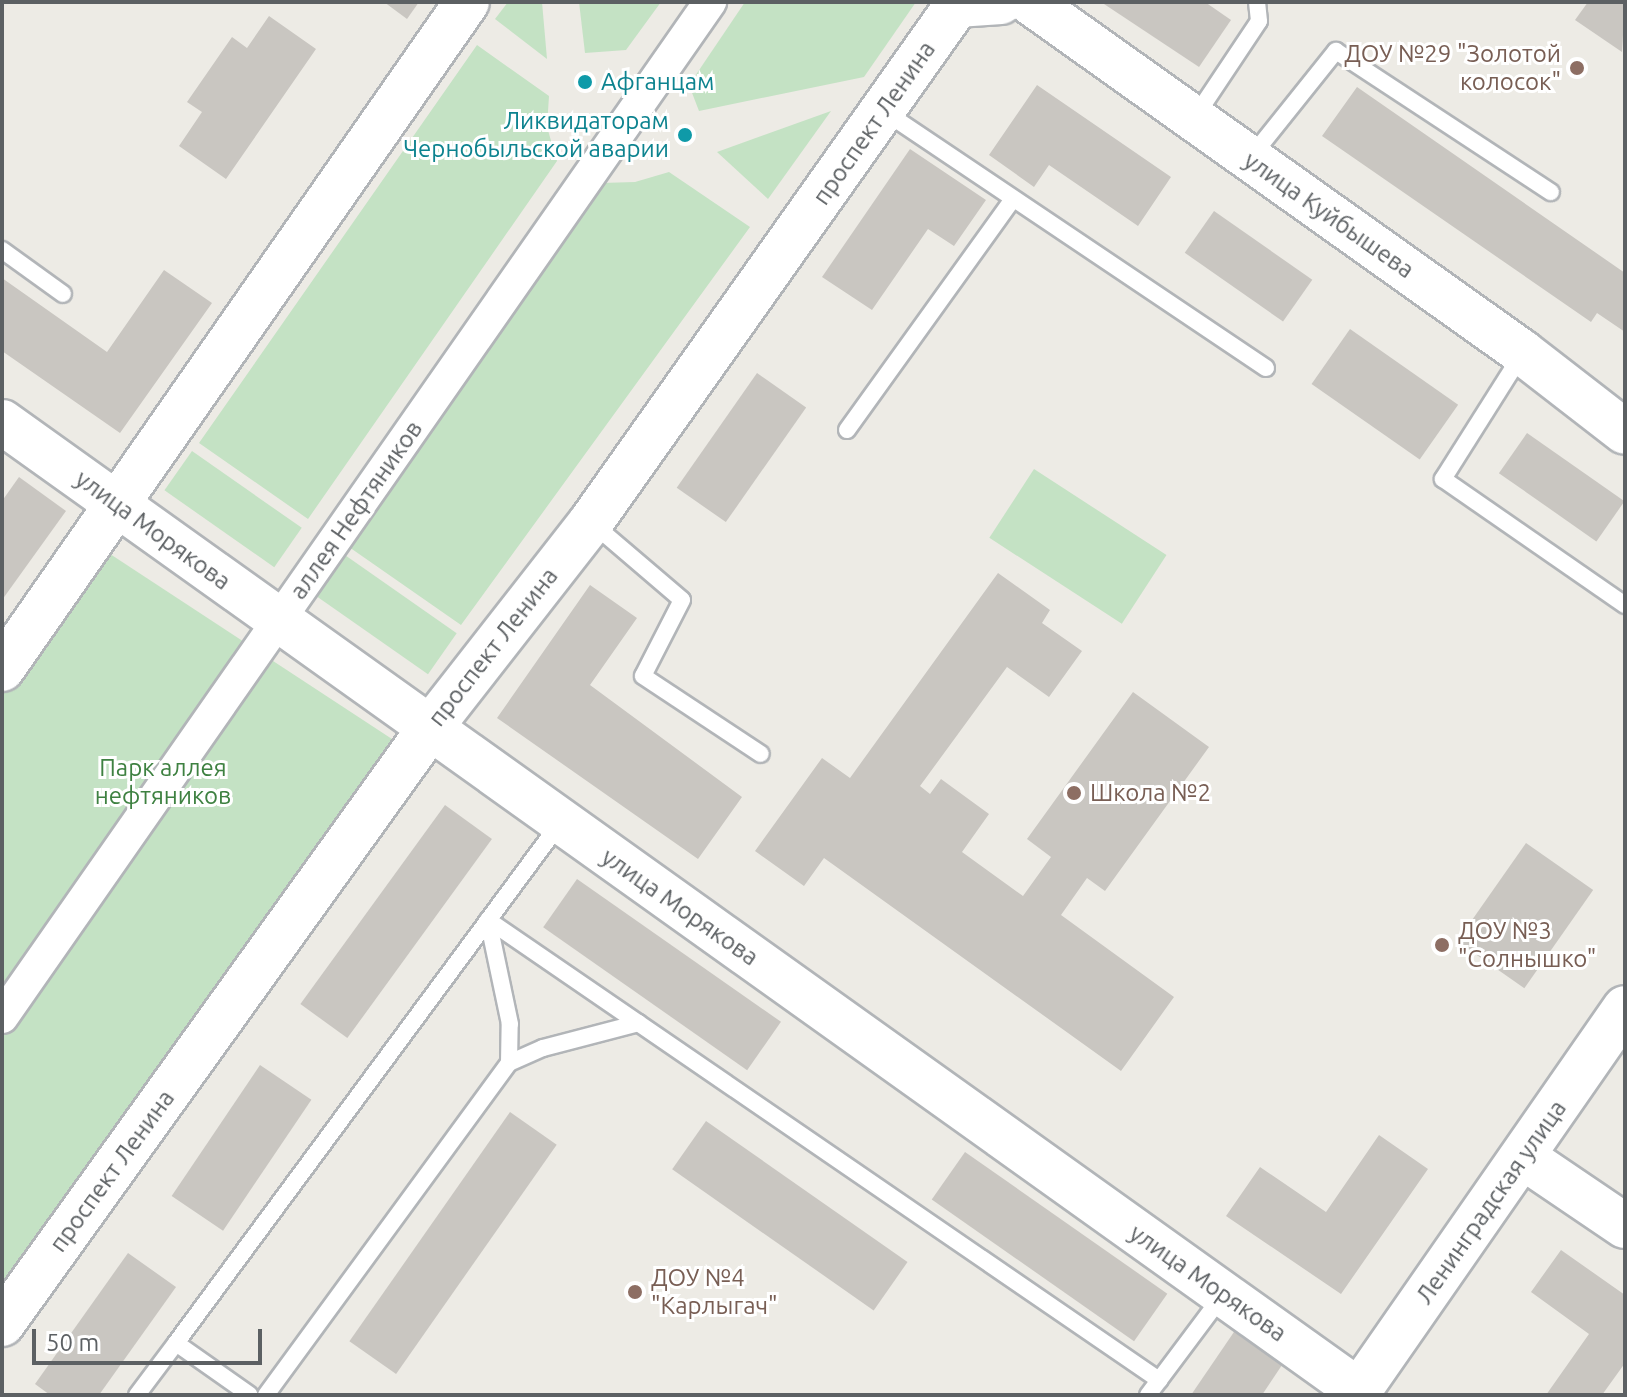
<!DOCTYPE html>
<html>
<head>
<meta charset="utf-8">
<style>
	body { margin:0 }
	#map { position:relative; width:1627px; height:1397px; overflow:hidden; background:#edebe5; font-family:Ubuntu,sans-serif }
	div>[style] { position:absolute }
	[style*='--x'] { left:calc(var(--x)*1px); top:calc(var(--y)*1px); width:calc(var(--w)*1px); rotate:calc(var(--a)*1deg) }
	.green>* { inset:0; background:#c4e2c4; transform-origin:0 0 }
	.building>* { inset:0; background:#c9c6c1; transform-origin:0 0 }
	.roads { filter:drop-shadow(2px 0 #b2b5b8) drop-shadow(-2px 0 #b2b5b8) drop-shadow(0 2px #b2b5b8) drop-shadow(0 -2px #b2b5b8) }
	.lane>* { height:16px; margin:-8px; padding:0 8px; transform-origin:8px; border-radius:8px; background:#fff }
	.street>* { height:32px; margin:-16px; padding:0 16px; transform-origin:16px; border-radius:16px; background:#fff }
	.secondary>* { height:44px; margin:-22px; padding:0 22px; transform-origin:22px; border-radius:22px; background:#fff }
	.dots>* { width:22px; height:22px; translate:-50% -50%; box-sizing:border-box; border:4px solid #fff; border-radius:50% }
	span { translate:-50% -50%; white-space:nowrap; text-align:center; line-height:1.15; -webkit-text-stroke:6px #fff; paint-order:stroke }
	.education-label { font-size:24px; color:#785e54 }
	.right { translate:-100% -50%; text-align:right }
	.left { translate:0 -50%; text-align:left }
	.culture-label { font-size:24px; color:#0d838f }
	.street-label { font-size:24px; color:#5c6063 }
	.park-label { font-size:24px; color:#3e8141 }
	.frame { position:absolute; inset:0; border:4px solid #5c6063; pointer-events:none }
	.scale { position:absolute; left:32px; top:1329px; width:230px; height:36px; box-sizing:border-box; border:4px solid #5c6063; border-top:0; padding-left:10px; font-size:24px; line-height:28px; white-space:nowrap; color:#5c6063; -webkit-text-stroke:6px #fff; paint-order:stroke }
</style>
</head>
<body>
<div id="map">
	<div class="green">
		<div style="clip-path:polygon(508px 2px,542px 2px,547px 59px,495px 19px)"></div>
		<div style="clip-path:polygon(579px 2px,661px 2px,626px 50px,585px 53px)"></div>
		<div style="clip-path:polygon(745px 2px,916px 2px,864px 77px,699px 111px,689px 85px)"></div>
		<div style="clip-path:polygon(477px 45px,549px 96px,547px 127px,557px 161px,308px 519px,199px 443px)"></div>
		<div style="clip-path:polygon(831px 111px,768px 199px,717px 152px)"></div>
		<div style="clip-path:polygon(669px 172px,750px 227px,461px 625px,349px 547px,601px 183px,635px 182px)"></div>
		<div style="left:192px;top:451px;width:134px;height:48px;rotate:35deg"></div>
		<div style="left:1034px;top:469px;width:158px;height:82px;rotate:33deg"></div>
		<div style="clip-path:polygon(104px 550px,392px 739px,2px 1287px,2px 693px)"></div>
		<div style="left:342px;top:553px;width:140px;height:50px;rotate:35deg"></div>
	</div>
	<div class="building">
		<div style="clip-path:polygon(384px 2px,419px 2px,407px 19px)"></div>
		<div style="clip-path:polygon(1101px 2px,1205px 2px,1231px 20px,1199px 67px)"></div>
		<div style="clip-path:polygon(1588px 2px,1625px 2px,1622px 52px,1575px 20px)"></div>
		<div style="clip-path:polygon(269px 16px,316px 49px,226px 179px,179px 146px,202px 112px,187px 102px,232px 37px,247px 48px)"></div>
		<div style="clip-path:polygon(1037px 85px,1171px 177px,1138px 226px,1049px 165px,1034px 187px,989px 155px)"></div>
		<div style="clip-path:polygon(1357px 87px,1625px 273px,1625px 332px,1597px 313px,1591px 322px,1322px 136px)"></div>
		<div style="clip-path:polygon(910px 149px,986px 200px,954px 246px,928px 229px,872px 310px,822px 277px)"></div>
		<div style="left:1214px;top:211px;width:120px;height:51px;rotate:35deg"></div>
		<div style="clip-path:polygon(164px 270px,212px 303px,120px 433px,2px 351px,2px 278px,107px 352px)"></div>
		<div style="left:1350px;top:329px;width:132px;height:67px;rotate:35deg"></div>
		<div style="left:757px;top:373px;width:60px;height:140px;rotate:35deg"></div>
		<div style="left:1527px;top:433px;width:119px;height:49px;rotate:35deg"></div>
		<div style="clip-path:polygon(19px 477px,66px 511px,2px 600px,2px 501px)"></div>
		<div style="clip-path:polygon(998px 573px,1050px 610px,1042px 623px,1082px 651px,1049px 697px,1007px 667px,920px 786px,930px 794px,941px 779px,989px 814px,962px 852px,1023px 896px,1051px 857px,1027px 839px,1133px 692px,1209px 747px,1105px 891px,1087px 878px,1061px 915px,1174px 997px,1121px 1071px,824px 858px,804px 886px,755px 851px,822px 758px,850px 778px)"></div>
		<div style="clip-path:polygon(590px 585px,637px 618px,590px 685px,742px 797px,698px 859px,497px 718px)"></div>
		<div style="left:445px;top:805px;width:58px;height:246px;rotate:36deg"></div>
		<div style="left:1526px;top:843px;width:82px;height:120px;rotate:35deg"></div>
		<div style="left:577px;top:879px;width:249px;height:59px;rotate:35deg"></div>
		<div style="left:260px;top:1065px;width:62px;height:158px;rotate:34deg"></div>
		<div style="left:510px;top:1112px;width:57px;height:280px;rotate:35deg"></div>
		<div style="left:706px;top:1121px;width:246px;height:59px;rotate:35deg"></div>
		<div style="clip-path:polygon(1379px 1135px,1428px 1169px,1341px 1294px,1226px 1216px,1260px 1167px,1326px 1212px)"></div>
		<div style="left:965px;top:1152px;width:247px;height:58px;rotate:35deg"></div>
		<div style="clip-path:polygon(1561px 1250px,1625px 1295px,1625px 1363px,1602px 1395px,1546px 1395px,1589px 1334px,1531px 1292px)"></div>
		<div style="clip-path:polygon(128px 1253px,176px 1287px,99px 1395px,50px 1395px,35px 1384px)"></div>
		<div style="clip-path:polygon(1236px 1329px,1284px 1362px,1262px 1395px,1191px 1395px)"></div>
	</div>
	<div class="roads">
		<div class="lane">
			<div style="--x:885;--y:112;--w:459;--a:33.9"></div>
			<div style="--x:1195;--y:117;--w:115;--a:-56.3"></div>
			<div style="--x:1259;--y:21;--w:19;--a:-96"></div>
			<div style="--x:1251;--y:157;--w:136;--a:-51.3"></div>
			<div style="--x:1336;--y:51;--w:257;--a:33.3"></div>
			<div style="--x:2;--y:250;--w:75;--a:35.8"></div>
			<div style="--x:1522;--y:354;--w:148;--a:122.3"></div>
			<div style="--x:1443;--y:479;--w:221;--a:34.7"></div>
			<div style="--x:847;--y:430;--w:283;--a:-54.3"></div>
			<div style="--x:592;--y:523;--w:118;--a:40.5"></div>
			<div style="--x:682;--y:600;--w:85;--a:117.2"></div>
			<div style="--x:643;--y:676;--w:141;--a:33.5"></div>
			<div style="--x:488;--y:920;--w:814;--a:34.43"></div>
			<div style="--x:509;--y:1063;--w:37;--a:-24"></div>
			<div style="--x:543;--y:1048;--w:99;--a:-14.6"></div>
			<div style="--x:176;--y:1343;--w:646;--a:-53.56"></div>
			<div style="--x:137;--y:1395;--w:65;--a:-53.1"></div>
			<div style="--x:176;--y:1343;--w:90;--a:35.1"></div>
			<div style="--x:266;--y:1395;--w:411;--a:-53.8"></div>
			<div style="--x:509;--y:1063;--w:39;--a:-89"></div>
			<div style="--x:510;--y:1024;--w:106;--a:-101.9"></div>
			<div style="--x:1148;--y:1395;--w:124;--a:-53.2"></div>
		</div>
		<div class="street">
			<div style="--x:2;--y:1017;--w:1238;--a:-55.1"></div>
		</div>
		<div class="secondary">
			<div style="--x:1030;--y:2;--w:604;--a:35.43"></div>
			<div style="--x:1522;--y:352;--w:130;--a:37.8"></div>
			<div style="--x:2;--y:422;--w:1667;--a:35.53"></div>
			<div style="--x:2;--y:669;--w:813;--a:-55.12"></div>
			<div style="--x:1523;--y:1157;--w:123;--a:34.1"></div>
			<div style="--x:2;--y:1324;--w:734;--a:-54.32"></div>
			<div style="--x:430;--y:728;--w:261;--a:-52"></div>
			<div style="--x:591;--y:522;--w:633;--a:-54.7"></div>
			<div style="--x:957;--y:5;--w:44;--a:-3.9"></div>
			<div style="--x:1356;--y:1395;--w:471;--a:-55.2"></div>
		</div>
	</div>
	<div class="dots">
		<div style="left:1577px;top:68px;background:#8d6e63"></div>
		<div style="left:585px;top:82px;background:#0f9aa8"></div>
		<div style="left:685px;top:135px;background:#0f9aa8"></div>
		<div style="left:1074px;top:793px;background:#8d6e63"></div>
		<div style="left:1442px;top:945px;background:#8d6e63"></div>
		<div style="left:635px;top:1292px;background:#8d6e63"></div>
	</div>
	<div class="education-label">
		<span class="right" style="left:1561px;top:68px">ДОУ №29 "Золотой<br>колосок"</span>
		<span class="left" style="left:1090px;top:793px">Школа №2</span>
		<span class="left" style="left:1458px;top:945px">ДОУ №3<br>"Солнышко"</span>
		<span class="left" style="left:651px;top:1292px">ДОУ №4<br>"Карлыгач"</span>
	</div>
	<div class="culture-label">
		<span class="left" style="left:601px;top:82px">Афганцам</span>
		<span class="right" style="left:669px;top:135px">Ликвидаторам<br>Чернобыльской аварии</span>
	</div>
	<div class="street-label">
		<span style="left:874px;top:123px;rotate:-55deg">проспект Ленина</span>
		<span style="left:1329px;top:215px;rotate:35deg">улица Куйбышева</span>
		<span style="left:356px;top:510px;rotate:-55deg">аллея Нефтяников</span>
		<span style="left:153px;top:530px;rotate:36deg">улица Морякова</span>
		<span style="left:493px;top:647px;rotate:-52deg">проспект Ленина</span>
		<span style="left:680px;top:907px;rotate:35deg">улица Морякова</span>
		<span style="left:112px;top:1171px;rotate:-54deg">проспект Ленина</span>
		<span style="left:1491px;top:1202px;rotate:-55deg">Ленинградская улица</span>
		<span style="left:1208px;top:1283px;rotate:35deg">улица Морякова</span>
	</div>
	<div class="park-label">
		<span style="left:163px;top:782px">Парк аллея<br>нефтяников</span>
	</div>
	<div class="frame"></div>
	<div class="scale">50 m</div>
</div>
</body>
</html>
